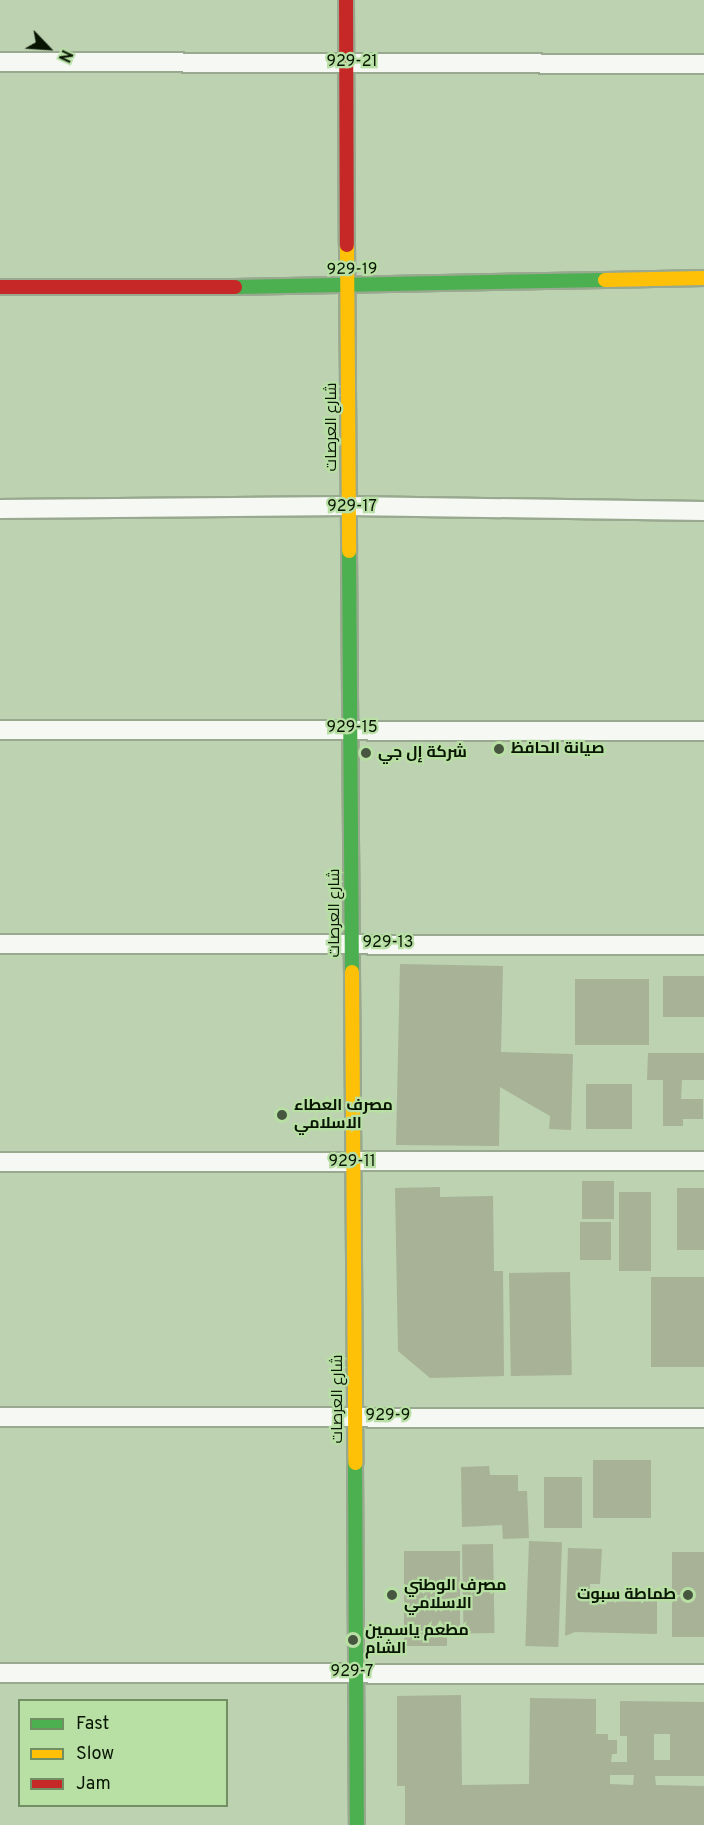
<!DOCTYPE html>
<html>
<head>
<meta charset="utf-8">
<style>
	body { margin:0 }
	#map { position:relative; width:704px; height:1825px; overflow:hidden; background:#bcd2b1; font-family:Overpass,Cairo,sans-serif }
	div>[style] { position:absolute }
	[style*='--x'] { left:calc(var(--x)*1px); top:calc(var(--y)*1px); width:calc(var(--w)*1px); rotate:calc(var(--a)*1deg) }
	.building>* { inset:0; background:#a7b297; transform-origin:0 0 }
	.roads { filter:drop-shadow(2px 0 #98a98f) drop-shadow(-2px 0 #98a98f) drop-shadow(0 2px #98a98f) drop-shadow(0 -2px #98a98f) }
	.street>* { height:18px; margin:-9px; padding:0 9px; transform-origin:9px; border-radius:9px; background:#f5f8f3 }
	.fast>* { height:14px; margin:-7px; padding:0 7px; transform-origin:7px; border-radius:7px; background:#4caf50 }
	.slow>* { height:14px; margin:-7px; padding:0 7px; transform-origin:7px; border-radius:7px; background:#ffc107 }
	.jam>* { height:14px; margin:-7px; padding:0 7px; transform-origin:7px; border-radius:7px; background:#c62828 }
	.dots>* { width:16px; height:16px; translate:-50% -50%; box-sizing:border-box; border:3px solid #b8dfa4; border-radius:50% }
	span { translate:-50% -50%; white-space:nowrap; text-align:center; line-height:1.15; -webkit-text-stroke:4.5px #b8dfa4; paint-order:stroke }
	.street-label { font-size:16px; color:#081502 }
	.poi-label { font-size:16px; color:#081502; font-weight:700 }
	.left { translate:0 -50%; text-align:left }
	.right { translate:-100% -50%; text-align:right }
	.legend { position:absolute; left:18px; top:1699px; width:210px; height:108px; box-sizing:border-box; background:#b8dfa4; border:2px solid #728e63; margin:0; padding:8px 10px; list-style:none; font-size:18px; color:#081502 }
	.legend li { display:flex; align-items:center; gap:12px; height:30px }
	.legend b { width:30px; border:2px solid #728e63 }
	.north { position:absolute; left:18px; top:18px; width:60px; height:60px; -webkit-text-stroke:4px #b8dfa4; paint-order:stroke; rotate:115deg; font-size:16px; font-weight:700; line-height:24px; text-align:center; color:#081502 }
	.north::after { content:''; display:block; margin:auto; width:21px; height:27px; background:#081502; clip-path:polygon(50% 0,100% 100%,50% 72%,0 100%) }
</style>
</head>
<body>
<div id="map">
	<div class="building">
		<div style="clip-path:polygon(400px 964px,503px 966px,501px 1052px,573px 1054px,571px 1130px,549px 1129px,550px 1116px,500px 1087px,499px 1146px,396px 1145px)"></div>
		<div style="left:663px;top:976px;width:41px;height:41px"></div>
		<div style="left:649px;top:979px;width:66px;height:74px;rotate:90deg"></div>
		<div style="clip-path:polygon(648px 1053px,704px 1053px,704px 1080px,682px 1080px,681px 1099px,703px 1099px,703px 1119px,683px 1119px,683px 1126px,663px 1126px,663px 1080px,647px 1080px)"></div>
		<div style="left:586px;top:1084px;width:46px;height:45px"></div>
		<div style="left:582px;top:1181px;width:32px;height:38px"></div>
		<div style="clip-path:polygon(440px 1187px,440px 1197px,493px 1196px,494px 1271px,503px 1271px,504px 1376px,430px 1378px,398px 1351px,395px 1188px)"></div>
		<div style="left:704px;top:1188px;width:62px;height:27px;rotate:90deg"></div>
		<div style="left:651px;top:1192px;width:79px;height:32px;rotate:90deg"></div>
		<div style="left:580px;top:1222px;width:31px;height:38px"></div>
		<div style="left:570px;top:1272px;width:103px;height:61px;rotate:89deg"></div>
		<div style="left:651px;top:1277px;width:53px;height:90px"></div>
		<div style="left:651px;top:1460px;width:58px;height:58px;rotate:90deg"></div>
		<div style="clip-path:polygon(489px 1466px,490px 1475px,518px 1475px,518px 1491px,527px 1491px,529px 1538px,503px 1539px,502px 1525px,462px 1527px,461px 1467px)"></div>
		<div style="left:544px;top:1477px;width:38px;height:51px"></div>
		<div style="left:529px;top:1541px;width:33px;height:105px;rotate:2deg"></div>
		<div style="left:493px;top:1544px;width:89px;height:31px;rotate:89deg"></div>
		<div style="clip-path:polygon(568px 1548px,602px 1549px,600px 1584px,590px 1584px,590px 1593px,595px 1593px,596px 1602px,657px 1601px,657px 1634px,575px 1632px,565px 1636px)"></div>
		<div style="clip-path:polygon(404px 1551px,460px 1551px,460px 1637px,447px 1636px,447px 1646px,404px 1646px)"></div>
		<div style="left:672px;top:1552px;width:32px;height:85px"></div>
		<div style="clip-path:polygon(evenodd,461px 1695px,462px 1785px,529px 1784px,530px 1698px,596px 1699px,596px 1734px,608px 1734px,608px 1740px,617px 1740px,617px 1754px,612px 1754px,611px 1762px,627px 1762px,627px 1736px,620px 1736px,620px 1701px,704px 1702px,704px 1776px,655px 1776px,656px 1785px,704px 1786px,704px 1825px,405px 1825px,405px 1786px,397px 1786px,397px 1696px,461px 1695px,654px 1734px,670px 1734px,670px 1760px,654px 1760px,654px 1734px,461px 1695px,610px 1775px,634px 1775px,633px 1785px,610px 1784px,610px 1775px)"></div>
	</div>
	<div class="roads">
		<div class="street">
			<div style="--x:0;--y:62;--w:704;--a:0.16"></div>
			<div style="--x:0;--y:509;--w:349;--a:-0.5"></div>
			<div style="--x:349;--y:506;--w:355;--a:0.8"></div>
			<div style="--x:0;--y:730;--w:704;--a:0.08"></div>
			<div style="--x:0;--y:944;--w:704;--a:0.08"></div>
			<div style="--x:0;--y:1162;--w:704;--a:-0.08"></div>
			<div style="--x:0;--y:1417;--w:704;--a:0.08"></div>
			<div style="--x:0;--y:1673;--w:704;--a:0.08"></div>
		</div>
		<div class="fast">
			<div style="--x:235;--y:287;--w:370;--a:-1.1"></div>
			<div style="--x:349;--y:551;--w:421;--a:89.6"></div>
			<div style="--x:355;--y:1463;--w:362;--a:89.7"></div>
		</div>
		<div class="slow">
			<div style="--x:347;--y:245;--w:306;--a:89.6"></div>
			<div style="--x:605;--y:280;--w:99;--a:-1.2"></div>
			<div style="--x:352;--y:972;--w:491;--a:89.6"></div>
		</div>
		<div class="jam">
			<div style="--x:346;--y:0;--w:245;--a:89.8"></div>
			<div style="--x:0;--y:287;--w:235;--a:0"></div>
		</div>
	</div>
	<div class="dots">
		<div style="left:499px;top:749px;background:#47573f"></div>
		<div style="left:366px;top:753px;background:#47573f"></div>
		<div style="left:282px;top:1115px;background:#47573f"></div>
		<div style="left:392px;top:1595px;background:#47573f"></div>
		<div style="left:688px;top:1595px;background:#47573f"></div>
		<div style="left:353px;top:1640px;background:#47573f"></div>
	</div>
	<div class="street-label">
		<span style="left:352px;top:62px">929-21</span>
		<span style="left:352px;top:270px;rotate:-1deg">929-19</span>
		<span style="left:332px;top:427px;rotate:-90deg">شارع العرصات</span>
		<span style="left:352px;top:507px">929-17</span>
		<span style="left:352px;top:728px">929-15</span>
		<span style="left:335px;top:913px;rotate:-90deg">شارع العرصات</span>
		<span style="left:388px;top:943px">929-13</span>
		<span style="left:352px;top:1162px">929-11</span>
		<span style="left:338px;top:1399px;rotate:-90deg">شارع العرصات</span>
		<span style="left:388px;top:1416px">929-9</span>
		<span style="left:352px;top:1672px">929-7</span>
	</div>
	<div class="poi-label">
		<span class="left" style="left:511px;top:749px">صيانة الحافظ</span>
		<span class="left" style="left:378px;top:753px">شركة إل جي</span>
		<span class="left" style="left:294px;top:1115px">مصرف العطاء<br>الاسلامي</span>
		<span class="left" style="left:404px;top:1595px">مصرف الوطني<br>الاسلامي</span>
		<span class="right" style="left:676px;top:1595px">طماطة سبوت</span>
		<span class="left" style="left:365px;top:1640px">مطعم ياسمين<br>الشام</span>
	</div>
	<ul class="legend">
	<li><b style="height:8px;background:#4caf50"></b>Fast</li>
	<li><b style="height:8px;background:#ffc107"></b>Slow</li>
	<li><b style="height:8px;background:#c62828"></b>Jam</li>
	</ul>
	<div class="north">N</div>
</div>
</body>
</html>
